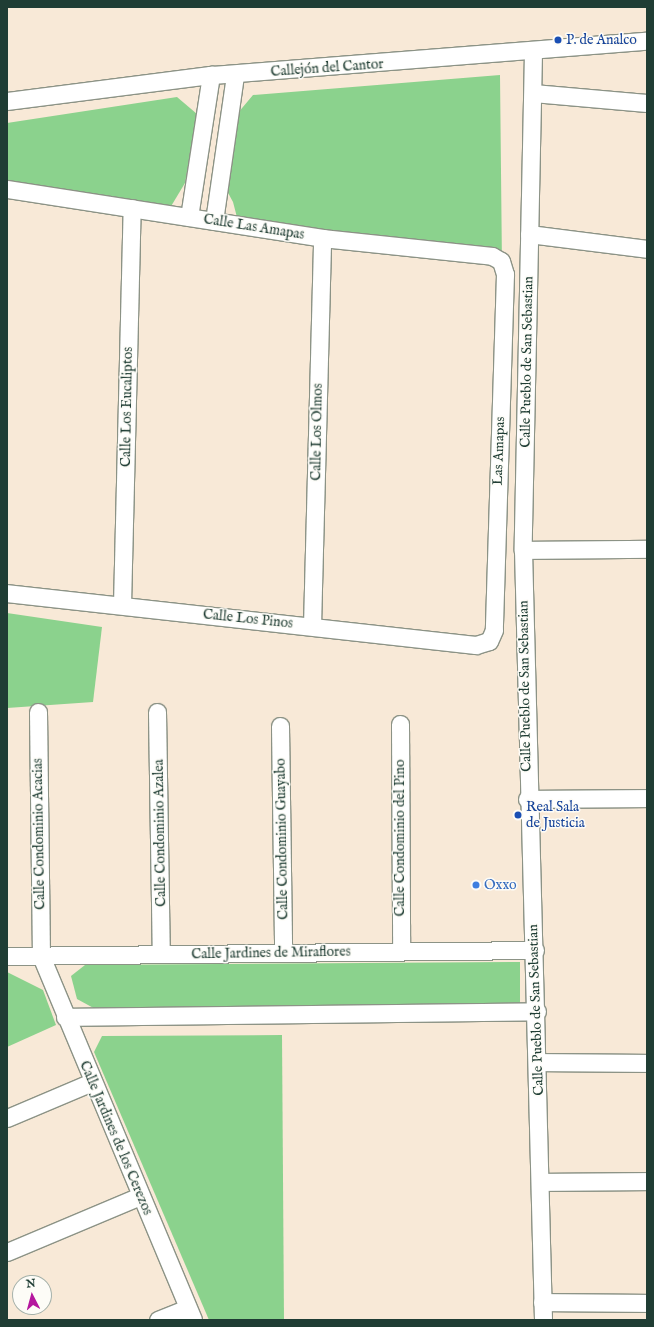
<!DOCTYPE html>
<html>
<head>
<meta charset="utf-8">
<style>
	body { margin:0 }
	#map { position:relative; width:654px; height:1327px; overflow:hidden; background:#f8e9d7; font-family:"IM FELL English",serif }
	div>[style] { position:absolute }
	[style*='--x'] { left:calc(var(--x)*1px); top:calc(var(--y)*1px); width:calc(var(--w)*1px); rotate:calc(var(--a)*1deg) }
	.green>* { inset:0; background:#8bd28d }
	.roads { filter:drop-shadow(1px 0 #8c9386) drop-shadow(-1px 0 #8c9386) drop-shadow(0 1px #8c9386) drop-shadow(0 -1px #8c9386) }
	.street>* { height:17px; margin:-8.5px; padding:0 8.5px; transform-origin:8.5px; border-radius:8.5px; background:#fff }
	.dots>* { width:11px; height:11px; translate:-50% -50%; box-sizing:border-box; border:2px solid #fdfcf7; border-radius:50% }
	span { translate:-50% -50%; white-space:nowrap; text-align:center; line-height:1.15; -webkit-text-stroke:3px #fdfcf7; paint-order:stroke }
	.transit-label { font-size:14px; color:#164399 }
	.left { translate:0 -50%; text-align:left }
	.street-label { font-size:14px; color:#1f3d34 }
	.shop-label { font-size:14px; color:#366cbe }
	.frame { position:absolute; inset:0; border:8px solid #1f3d34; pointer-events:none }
	.north { position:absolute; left:12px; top:1275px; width:40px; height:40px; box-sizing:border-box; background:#fdfcf7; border:1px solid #a4b0a9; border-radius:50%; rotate:354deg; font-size:11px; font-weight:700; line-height:16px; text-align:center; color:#1f3d34 }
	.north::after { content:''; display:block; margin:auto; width:14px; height:18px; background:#b5179e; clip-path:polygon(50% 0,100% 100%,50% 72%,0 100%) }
</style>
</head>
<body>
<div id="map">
	<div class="green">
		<div style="clip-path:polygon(500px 75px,502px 266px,239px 225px,233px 202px,220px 178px,227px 126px,253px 95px)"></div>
		<div style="clip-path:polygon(177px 97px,197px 114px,185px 183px,167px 213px,7px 185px,7px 123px)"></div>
		<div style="clip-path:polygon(7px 613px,102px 627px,93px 702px,7px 708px)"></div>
		<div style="clip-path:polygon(520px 962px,520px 1008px,99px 1011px,77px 999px,71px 976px,85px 965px)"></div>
		<div style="clip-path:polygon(7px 972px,43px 990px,56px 1025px,7px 1047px)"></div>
		<div style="clip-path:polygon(282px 1035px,284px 1320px,209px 1320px,94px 1052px,102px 1036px)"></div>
	</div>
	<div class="roads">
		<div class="street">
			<div style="--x:533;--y:52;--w:498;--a:91.2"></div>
			<div style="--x:523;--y:550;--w:770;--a:88.51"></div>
			<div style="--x:533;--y:93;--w:114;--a:5"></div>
			<div style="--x:7;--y:101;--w:206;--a:-7.3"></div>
			<div style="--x:211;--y:75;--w:437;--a:-4.5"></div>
			<div style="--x:7;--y:189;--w:319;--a:8.8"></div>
			<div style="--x:322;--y:238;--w:171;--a:6"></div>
			<div style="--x:492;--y:256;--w:10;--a:29"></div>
			<div style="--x:501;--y:261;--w:14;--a:73"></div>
			<div style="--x:505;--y:274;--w:356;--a:91.8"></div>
			<div style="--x:494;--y:630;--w:12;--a:114"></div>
			<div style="--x:489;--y:641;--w:14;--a:163"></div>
			<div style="--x:476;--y:645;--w:472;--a:-173.7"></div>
			<div style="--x:189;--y:217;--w:144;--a:-81.2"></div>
			<div style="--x:214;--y:221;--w:148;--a:-81.8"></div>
			<div style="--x:529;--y:234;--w:119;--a:7.2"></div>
			<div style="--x:523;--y:550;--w:124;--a:-0.5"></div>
			<div style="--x:122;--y:605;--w:397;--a:-88.6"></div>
			<div style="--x:312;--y:626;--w:388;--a:-88.5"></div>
			<div style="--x:38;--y:712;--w:244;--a:89.3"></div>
			<div style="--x:41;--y:956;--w:394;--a:67.3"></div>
			<div style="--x:157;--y:712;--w:242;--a:89.1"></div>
			<div style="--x:400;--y:724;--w:227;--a:89.7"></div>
			<div style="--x:280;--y:726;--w:227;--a:89.2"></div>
			<div style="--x:527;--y:799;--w:120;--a:-0.5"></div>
			<div style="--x:7;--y:956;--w:528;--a:-0.65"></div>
			<div style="--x:65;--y:1017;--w:472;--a:-0.7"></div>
			<div style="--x:538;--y:1062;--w:109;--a:0.5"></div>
			<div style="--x:7;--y:1118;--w:92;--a:-23"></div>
			<div style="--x:540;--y:1182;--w:107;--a:-0.5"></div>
			<div style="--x:7;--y:1252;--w:144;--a:-22.8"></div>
			<div style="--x:542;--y:1302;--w:105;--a:0.5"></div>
			<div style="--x:158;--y:1320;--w:31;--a:-22"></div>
		</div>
	</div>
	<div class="dots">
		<div style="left:558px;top:40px;background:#1a4fb4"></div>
		<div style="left:518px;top:815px;background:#1a4fb4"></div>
		<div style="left:476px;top:885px;background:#3f7fe0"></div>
	</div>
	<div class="transit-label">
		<span class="left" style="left:566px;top:40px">P. de Analco</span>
		<span class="left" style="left:526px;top:815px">Real Sala<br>de Justicia</span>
	</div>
	<div class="street-label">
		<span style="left:327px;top:68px;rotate:-4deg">Callejón del Cantor</span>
		<span style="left:254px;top:227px;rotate:9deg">Calle Las Amapas</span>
		<span style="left:527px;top:362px;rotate:-89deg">Calle Pueblo de San Sebastian</span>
		<span style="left:127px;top:407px;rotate:-89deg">Calle Los Eucaliptos</span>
		<span style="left:317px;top:432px;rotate:-89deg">Calle Los Olmos</span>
		<span style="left:499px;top:451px;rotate:-88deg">Las Amapas</span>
		<span style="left:248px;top:619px;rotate:6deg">Calle Los Pinos</span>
		<span style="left:525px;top:686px;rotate:-91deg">Calle Pueblo de San Sebastian</span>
		<span style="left:160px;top:833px;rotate:-91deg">Calle Condominio Azalea</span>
		<span style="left:39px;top:834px;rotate:-91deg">Calle Condominio Acacias</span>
		<span style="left:400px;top:838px;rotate:-90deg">Calle Condominio del Pino</span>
		<span style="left:282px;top:839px;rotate:-91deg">Calle Condominio Guayabo</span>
		<span style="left:271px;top:953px;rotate:-1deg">Calle Jardines de Miraflores</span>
		<span style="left:536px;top:1010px;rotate:-92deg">Calle Pueblo de San Sebastian</span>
		<span style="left:116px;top:1138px;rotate:67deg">Calle Jardines de los Cerezos</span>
	</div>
	<div class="shop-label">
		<span class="left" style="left:484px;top:885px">Oxxo</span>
	</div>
	<div class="frame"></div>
	<div class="north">N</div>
</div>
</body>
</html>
